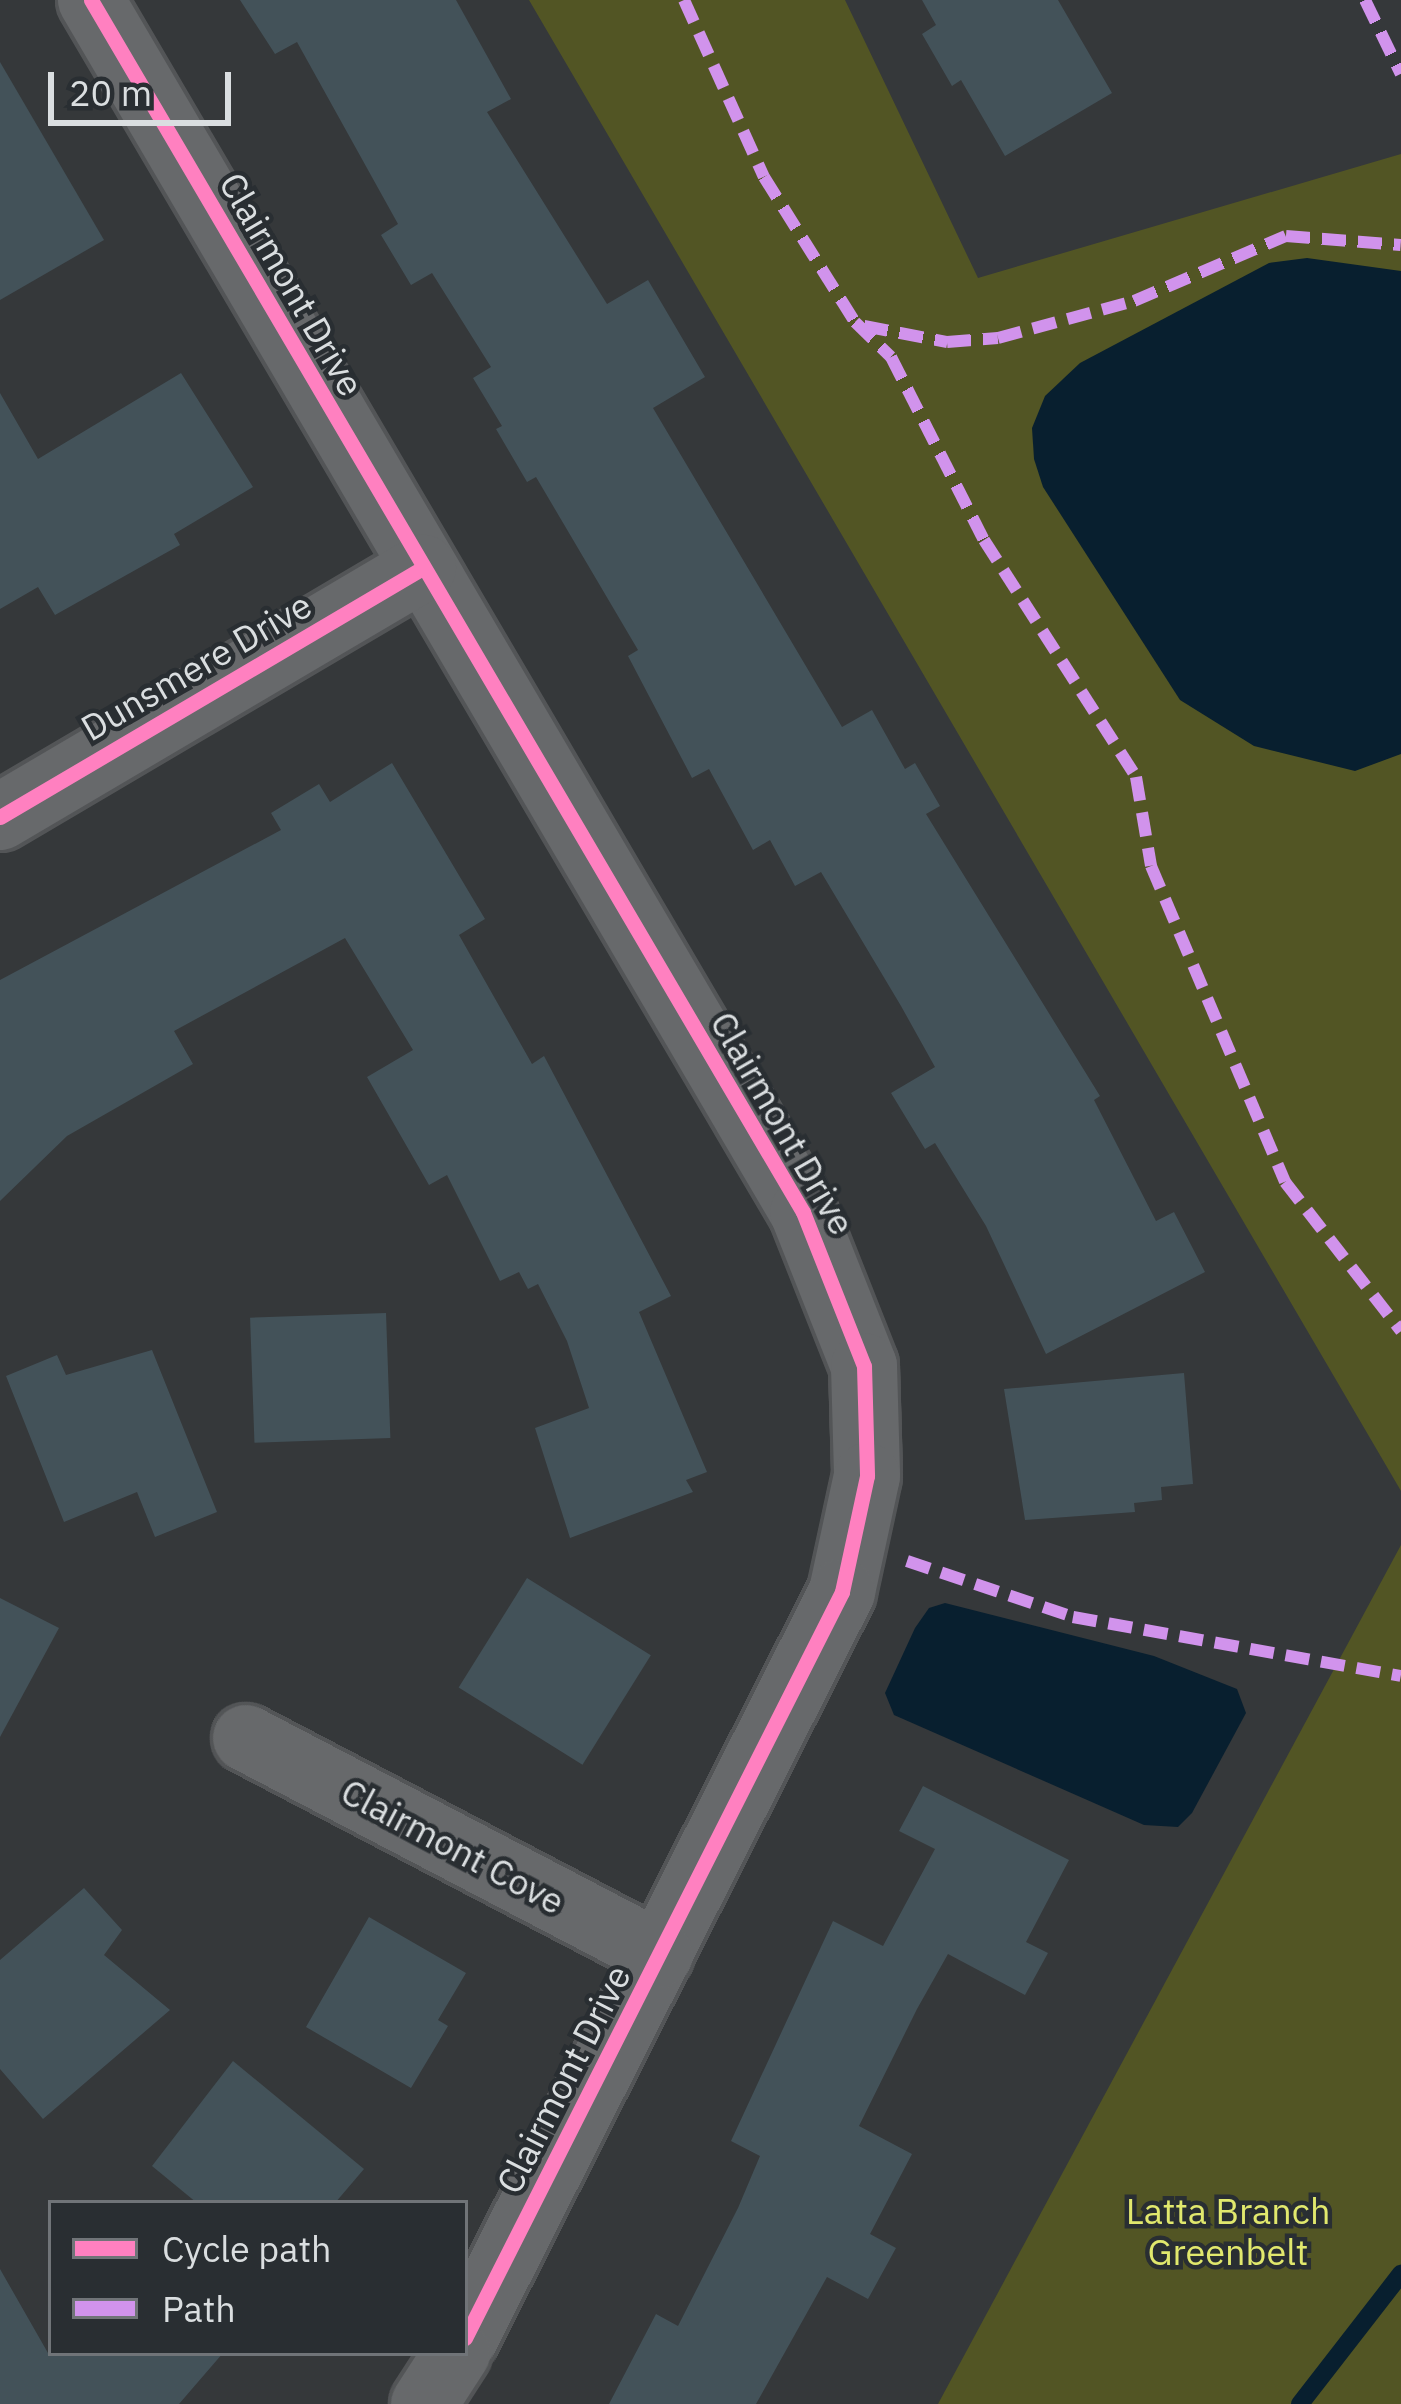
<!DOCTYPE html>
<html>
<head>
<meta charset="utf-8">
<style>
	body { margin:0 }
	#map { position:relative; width:1401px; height:2404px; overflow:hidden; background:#35383a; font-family:"IBM Plex Sans",sans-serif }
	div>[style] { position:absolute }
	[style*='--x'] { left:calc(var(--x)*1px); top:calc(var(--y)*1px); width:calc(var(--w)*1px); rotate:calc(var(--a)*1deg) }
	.green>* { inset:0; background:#525524 }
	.water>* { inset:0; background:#081f2f }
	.stream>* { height:18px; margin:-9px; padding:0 9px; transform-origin:9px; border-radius:9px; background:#081f2f }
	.building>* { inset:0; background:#435259; transform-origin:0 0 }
	.roads { filter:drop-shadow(3px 0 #535557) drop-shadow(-3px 0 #535557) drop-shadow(0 3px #535557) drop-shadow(0 -3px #535557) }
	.minor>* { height:66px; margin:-33px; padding:0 33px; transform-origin:33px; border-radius:33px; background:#67696b }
	.quiet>* { height:12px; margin-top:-6px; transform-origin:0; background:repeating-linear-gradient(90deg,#d193ec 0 24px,transparent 0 36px) }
	.cycleway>* { height:15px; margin:-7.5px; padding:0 7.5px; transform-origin:7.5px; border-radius:7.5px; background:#ff80c0 }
	span { translate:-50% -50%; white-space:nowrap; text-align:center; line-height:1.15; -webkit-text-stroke:9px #292e32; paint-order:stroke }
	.street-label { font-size:36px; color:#dadee0 }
	.park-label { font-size:36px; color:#e1e86d }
	.legend { position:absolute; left:48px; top:2200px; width:420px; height:156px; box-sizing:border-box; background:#292e32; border:3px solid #707478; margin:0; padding:15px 21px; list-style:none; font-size:36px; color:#dadee0 }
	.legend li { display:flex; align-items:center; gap:24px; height:60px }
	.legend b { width:60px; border:3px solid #707478 }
	.scale { position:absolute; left:48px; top:72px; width:183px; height:54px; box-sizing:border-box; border:6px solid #dadee0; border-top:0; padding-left:15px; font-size:36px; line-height:42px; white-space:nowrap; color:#dadee0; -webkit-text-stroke:9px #292e32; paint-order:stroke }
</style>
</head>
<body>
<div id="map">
	<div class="green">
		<div style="clip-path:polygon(529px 0,845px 0,978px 278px,1401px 154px,1401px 1491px)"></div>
		<div style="clip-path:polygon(1401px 1545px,1401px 2404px,938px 2404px)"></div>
	</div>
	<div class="water">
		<div style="clip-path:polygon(1307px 258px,1401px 271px,1401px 754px,1355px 771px,1254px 746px,1180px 700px,1043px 487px,1034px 459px,1032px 428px,1045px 396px,1080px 363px,1269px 263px)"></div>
		<div style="clip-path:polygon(945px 1603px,1154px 1656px,1237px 1689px,1246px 1713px,1192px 1813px,1178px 1827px,1144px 1825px,894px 1715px,885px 1693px,915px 1628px,929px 1608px)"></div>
	</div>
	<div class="stream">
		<div style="--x:1300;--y:2404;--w:165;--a:-52.2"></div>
	</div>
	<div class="building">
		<div style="clip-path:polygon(240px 0,456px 0,511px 99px,487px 112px,607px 304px,648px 280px,705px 377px,653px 408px,842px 727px,872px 710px,905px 769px,915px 763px,940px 806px,926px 814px,1100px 1096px,1094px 1100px,1156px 1221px,1174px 1212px,1205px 1272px,1046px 1354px,986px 1226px,935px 1143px,925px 1149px,891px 1093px,935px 1067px,901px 1006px,821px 872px,795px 886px,770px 840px,753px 850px,709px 769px,692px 778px,628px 656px,638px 650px,536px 477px,527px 482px,496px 429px,502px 426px,473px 378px,491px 367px,432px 273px,411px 285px,381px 235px,398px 224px,297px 42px,275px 54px)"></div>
		<div style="clip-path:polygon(922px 0,1058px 0,1112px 93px,1005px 156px,961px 80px,952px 86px,922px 34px,936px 25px)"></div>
		<div style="clip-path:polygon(0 62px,104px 240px,0 300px)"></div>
		<div style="clip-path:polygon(181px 373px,253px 487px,174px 534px,180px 545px,55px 615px,38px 587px,0 609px,0 393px,38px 459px)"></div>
		<div style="clip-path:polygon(392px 763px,485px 919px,459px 935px,532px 1064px,544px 1056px,671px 1296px,639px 1312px,707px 1472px,686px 1480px,693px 1492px,570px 1538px,535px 1428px,589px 1408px,567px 1341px,538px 1284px,528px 1289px,519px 1272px,500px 1281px,447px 1175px,429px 1185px,367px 1077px,413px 1050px,345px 938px,174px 1031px,193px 1064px,67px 1136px,0 1201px,0 980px,281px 830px,271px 813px,319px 784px,330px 802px)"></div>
		<div style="left:386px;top:1313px;width:125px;height:136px;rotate:88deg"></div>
		<div style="clip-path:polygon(152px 1350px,217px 1512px,155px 1537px,137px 1492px,64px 1522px,6px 1376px,57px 1355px,66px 1375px)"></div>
		<div style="clip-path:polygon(1184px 1373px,1193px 1484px,1161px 1487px,1162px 1500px,1134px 1503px,1135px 1512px,1025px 1520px,1004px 1389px)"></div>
		<div style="left:527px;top:1578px;width:146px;height:129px;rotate:32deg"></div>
		<div style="clip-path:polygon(0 1598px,59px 1628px,0 1737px)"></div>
		<div style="clip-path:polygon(923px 1786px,1069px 1860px,1026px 1942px,1048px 1953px,1025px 1995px,948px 1954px,917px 2009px,859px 2126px,912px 2154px,870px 2234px,896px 2248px,868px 2299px,827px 2277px,756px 2404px,609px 2404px,656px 2314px,678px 2326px,738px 2208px,760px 2156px,731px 2141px,833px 1921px,883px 1946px,935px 1849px,899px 1831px)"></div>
		<div style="clip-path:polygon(84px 1888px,122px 1930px,104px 1955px,170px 2010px,43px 2119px,0 2069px,0 1960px)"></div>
		<div style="clip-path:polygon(369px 1917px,466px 1973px,438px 2020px,448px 2026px,411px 2088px,306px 2027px)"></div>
		<div style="clip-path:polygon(233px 2061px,364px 2169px,335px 2203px,197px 2203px,152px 2166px)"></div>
		<div style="clip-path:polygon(0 2269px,48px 2353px,223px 2353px,179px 2404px,0 2404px)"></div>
	</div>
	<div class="roads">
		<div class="minor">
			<div style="--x:91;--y:0;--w:1406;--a:59.57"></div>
			<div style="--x:803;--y:1212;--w:166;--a:68.4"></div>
			<div style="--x:864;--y:1366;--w:110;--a:88.4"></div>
			<div style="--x:867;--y:1476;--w:119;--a:102.2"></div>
			<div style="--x:842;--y:1592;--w:836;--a:116.81"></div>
			<div style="--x:0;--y:817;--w:491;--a:-30.5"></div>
			<div style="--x:246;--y:1738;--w:467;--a:27.6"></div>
			<div style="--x:424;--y:2404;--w:61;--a:-57.1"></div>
		</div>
	</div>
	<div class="quiet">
		<div style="--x:684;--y:0;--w:194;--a:65.7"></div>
		<div style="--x:764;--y:177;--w:171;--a:57.9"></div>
		<div style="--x:855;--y:322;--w:50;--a:44.2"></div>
		<div style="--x:891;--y:357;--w:205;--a:63.1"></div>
		<div style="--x:984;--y:540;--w:282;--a:57.3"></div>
		<div style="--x:1136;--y:777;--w:90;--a:80.4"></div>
		<div style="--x:1151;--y:866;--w:343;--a:67"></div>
		<div style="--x:1285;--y:1182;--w:189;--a:52.1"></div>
		<div style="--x:1365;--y:0;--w:82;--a:64.1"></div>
		<div style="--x:864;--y:326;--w:85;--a:10.9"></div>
		<div style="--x:947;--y:342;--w:51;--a:-4.5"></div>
		<div style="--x:998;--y:338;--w:141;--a:-15.2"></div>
		<div style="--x:1134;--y:301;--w:165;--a:-23.2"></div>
		<div style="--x:1286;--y:236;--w:115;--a:4.5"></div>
		<div style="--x:907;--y:1561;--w:175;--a:18.6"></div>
		<div style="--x:1073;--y:1617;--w:333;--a:10.2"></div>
	</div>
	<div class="cycleway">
		<div style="--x:91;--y:0;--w:1406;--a:59.57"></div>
		<div style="--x:803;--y:1212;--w:166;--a:68.4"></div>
		<div style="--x:864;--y:1366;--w:110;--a:88.4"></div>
		<div style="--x:867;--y:1476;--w:119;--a:102.2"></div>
		<div style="--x:842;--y:1592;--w:836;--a:116.81"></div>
		<div style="--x:0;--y:817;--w:491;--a:-30.5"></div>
	</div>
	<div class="street-label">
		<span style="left:292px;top:284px;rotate:60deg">Clairmont Drive</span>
		<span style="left:196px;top:666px;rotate:-30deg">Dunsmere Drive</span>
		<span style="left:783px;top:1123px;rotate:60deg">Clairmont Drive</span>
		<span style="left:453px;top:1846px;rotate:28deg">Clairmont Cove</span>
		<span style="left:563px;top:2079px;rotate:-63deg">Clairmont Drive</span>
	</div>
	<div class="park-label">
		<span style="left:1228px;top:2231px">Latta Branch<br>Greenbelt</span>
	</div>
	<ul class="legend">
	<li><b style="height:15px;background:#ff80c0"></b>Cycle path</li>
	<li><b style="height:15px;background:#d193ec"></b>Path</li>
	</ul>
	<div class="scale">20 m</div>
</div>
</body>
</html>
